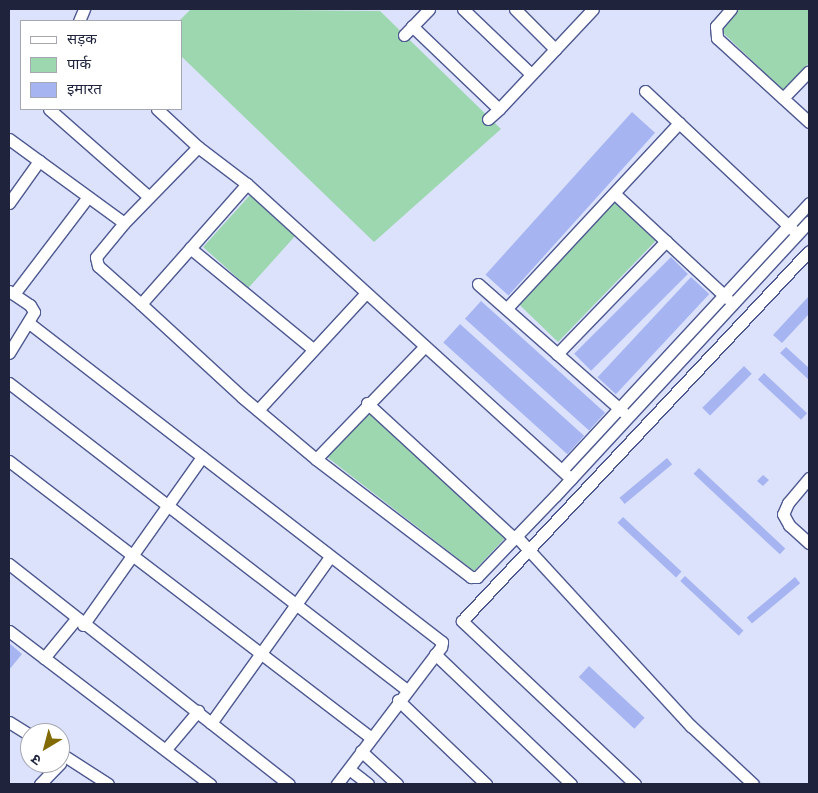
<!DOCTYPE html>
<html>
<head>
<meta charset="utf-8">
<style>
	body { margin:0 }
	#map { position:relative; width:818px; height:793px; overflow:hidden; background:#dce2fc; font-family:"Source Sans 3","Noto Sans Devanagari",sans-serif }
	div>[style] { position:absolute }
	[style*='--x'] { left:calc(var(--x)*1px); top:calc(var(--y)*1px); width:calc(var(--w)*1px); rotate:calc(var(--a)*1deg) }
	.green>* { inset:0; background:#9dd7af; transform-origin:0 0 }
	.building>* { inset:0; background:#a6b5f2; transform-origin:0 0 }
	.roads { filter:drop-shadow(1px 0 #4e5990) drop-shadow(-1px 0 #4e5990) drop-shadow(0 1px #4e5990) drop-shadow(0 -1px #4e5990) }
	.minor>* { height:11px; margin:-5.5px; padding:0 5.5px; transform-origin:5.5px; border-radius:5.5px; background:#fff }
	span { translate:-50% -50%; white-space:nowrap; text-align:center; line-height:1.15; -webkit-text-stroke:5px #fff; paint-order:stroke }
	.frame { position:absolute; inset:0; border:10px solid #1f243c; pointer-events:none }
	.legend { position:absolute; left:20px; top:20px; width:162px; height:90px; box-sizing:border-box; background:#fff; border:1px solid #a5a7b1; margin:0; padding:6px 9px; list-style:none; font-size:15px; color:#1f243c }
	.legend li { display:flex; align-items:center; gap:10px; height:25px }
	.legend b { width:25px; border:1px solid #a5a7b1 }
	.north { position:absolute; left:20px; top:723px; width:50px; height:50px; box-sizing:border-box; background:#fff; border:1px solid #a5a7b1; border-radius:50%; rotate:217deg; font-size:14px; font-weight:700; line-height:20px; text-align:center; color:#1f243c }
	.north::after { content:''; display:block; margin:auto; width:18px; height:22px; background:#826b05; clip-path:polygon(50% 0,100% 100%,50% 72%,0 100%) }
</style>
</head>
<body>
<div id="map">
	<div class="green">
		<div style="clip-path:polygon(191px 9px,380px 11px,501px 129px,374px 242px,181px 56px,179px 21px)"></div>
		<div style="clip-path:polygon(739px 9px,809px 9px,809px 63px,783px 90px,719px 29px)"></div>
		<div style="left:250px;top:195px;width:61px;height:70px;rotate:42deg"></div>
		<div style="left:615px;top:201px;width:57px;height:141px;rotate:44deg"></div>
		<div style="clip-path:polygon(370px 411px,505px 538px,474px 571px,327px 457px)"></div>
	</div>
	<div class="building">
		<div style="left:632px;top:112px;width:31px;height:219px;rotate:42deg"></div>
		<div style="left:671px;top:257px;width:24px;height:137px;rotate:45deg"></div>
		<div style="left:691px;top:277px;width:25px;height:137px;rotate:43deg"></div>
		<div style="clip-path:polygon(809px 296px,809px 314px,782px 343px,773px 335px)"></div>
		<div style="left:481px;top:301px;width:167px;height:24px;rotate:42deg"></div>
		<div style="left:460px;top:324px;width:167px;height:25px;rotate:42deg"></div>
		<div style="clip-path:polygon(786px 347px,809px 368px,809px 380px,780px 353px)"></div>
		<div style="left:744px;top:366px;width:11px;height:59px;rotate:45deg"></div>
		<div style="left:764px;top:373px;width:59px;height:9px;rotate:43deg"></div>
		<div style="left:667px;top:458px;width:8px;height:62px;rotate:50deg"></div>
		<div style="left:699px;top:468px;width:118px;height:8px;rotate:43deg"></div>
		<div style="clip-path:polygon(763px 475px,769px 480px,763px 486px,757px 481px)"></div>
		<div style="left:623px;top:517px;width:80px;height:8px;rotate:43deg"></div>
		<div style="left:685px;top:576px;width:80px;height:7px;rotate:43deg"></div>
		<div style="left:795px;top:577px;width:8px;height:63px;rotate:50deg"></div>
		<div style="clip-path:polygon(9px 643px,22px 654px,9px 670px)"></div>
		<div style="left:589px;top:666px;width:76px;height:15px;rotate:43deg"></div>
	</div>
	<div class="roads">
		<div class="minor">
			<div style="--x:463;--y:9;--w:94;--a:43.7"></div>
			<div style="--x:515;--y:9;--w:57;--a:45"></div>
			<div style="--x:731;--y:9;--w:23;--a:131"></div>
			<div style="--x:716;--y:26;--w:12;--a:85"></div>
			<div style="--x:717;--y:38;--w:125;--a:42.4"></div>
			<div style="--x:79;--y:21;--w:13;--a:-67"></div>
			<div style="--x:412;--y:26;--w:120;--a:43.7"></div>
			<div style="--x:499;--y:109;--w:137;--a:-46.8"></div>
			<div style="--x:404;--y:35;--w:36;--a:-46"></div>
			<div style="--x:645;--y:91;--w:203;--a:43.2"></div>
			<div style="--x:783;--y:98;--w:37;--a:-46"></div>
			<div style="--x:49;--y:109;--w:133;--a:41.3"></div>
			<div style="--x:157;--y:109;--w:56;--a:42.8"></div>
			<div style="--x:198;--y:147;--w:61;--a:37.1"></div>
			<div style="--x:247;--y:184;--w:438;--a:42.3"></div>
			<div style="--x:488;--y:119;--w:15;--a:-42"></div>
			<div style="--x:9;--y:139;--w:142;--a:36.1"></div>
			<div style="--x:247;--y:184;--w:160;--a:131.5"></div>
			<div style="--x:141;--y:304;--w:137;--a:42.6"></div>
			<div style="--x:242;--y:397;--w:97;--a:40"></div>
			<div style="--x:316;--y:459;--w:195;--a:37.3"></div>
			<div style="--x:471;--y:577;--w:6;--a:0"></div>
			<div style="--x:477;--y:577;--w:112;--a:-46.1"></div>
			<div style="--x:555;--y:496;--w:374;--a:-47.2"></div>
			<div style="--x:615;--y:194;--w:153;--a:42.9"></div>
			<div style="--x:9;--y:203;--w:52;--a:-54.5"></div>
			<div style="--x:190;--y:248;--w:159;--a:39.4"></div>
			<div style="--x:478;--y:284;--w:193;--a:41.4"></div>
			<div style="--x:9;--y:291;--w:25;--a:34"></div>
			<div style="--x:30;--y:305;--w:8;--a:60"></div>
			<div style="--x:34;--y:312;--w:48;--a:121.4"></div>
			<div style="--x:14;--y:294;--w:122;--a:-52.7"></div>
			<div style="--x:141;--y:304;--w:57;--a:-138.5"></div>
			<div style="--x:98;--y:266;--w:9;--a:-103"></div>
			<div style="--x:96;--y:257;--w:44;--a:-50.5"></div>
			<div style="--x:124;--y:223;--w:106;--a:-45.8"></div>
			<div style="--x:507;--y:308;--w:253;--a:-47.1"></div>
			<div style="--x:29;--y:323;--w:522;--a:37.68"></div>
			<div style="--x:442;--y:642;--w:5;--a:101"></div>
			<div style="--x:441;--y:647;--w:172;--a:127.2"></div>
			<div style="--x:557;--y:354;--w:157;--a:-46"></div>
			<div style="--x:9;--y:383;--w:503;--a:37.65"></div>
			<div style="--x:367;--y:403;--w:200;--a:42.6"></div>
			<div style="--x:258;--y:410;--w:158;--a:-47.3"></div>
			<div style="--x:316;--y:459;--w:156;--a:-46"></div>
			<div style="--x:9;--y:461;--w:456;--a:37.4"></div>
			<div style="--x:562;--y:470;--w:364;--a:-47.2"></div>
			<div style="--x:809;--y:478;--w:33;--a:130"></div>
			<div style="--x:788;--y:503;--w:12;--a:114"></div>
			<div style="--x:783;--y:514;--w:13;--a:61"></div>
			<div style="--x:789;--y:525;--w:27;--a:42"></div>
			<div style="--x:516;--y:536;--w:258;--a:47.4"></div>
			<div style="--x:691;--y:726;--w:85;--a:43.1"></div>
			<div style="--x:9;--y:564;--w:356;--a:38.2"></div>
			<div style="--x:83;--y:625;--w:206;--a:-54.7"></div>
			<div style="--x:9;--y:631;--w:253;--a:37.3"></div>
			<div style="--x:435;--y:654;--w:188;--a:43.7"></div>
			<div style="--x:44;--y:658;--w:50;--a:-50.6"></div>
			<div style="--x:398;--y:700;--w:122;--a:43.7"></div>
			<div style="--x:9;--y:722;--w:25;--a:32"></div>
			<div style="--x:211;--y:723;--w:204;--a:-54.4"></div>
			<div style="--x:166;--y:749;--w:50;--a:-49.9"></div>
			<div style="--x:361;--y:751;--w:49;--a:42.5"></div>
			<div style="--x:60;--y:753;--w:57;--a:32.9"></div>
			<div style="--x:349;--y:769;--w:24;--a:38"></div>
			<div style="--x:40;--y:784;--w:29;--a:-46"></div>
			<div style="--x:635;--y:784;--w:238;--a:-136.7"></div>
			<div style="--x:462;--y:621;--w:507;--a:-46.84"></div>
		</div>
	</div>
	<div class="frame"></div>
	<ul class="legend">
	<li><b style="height:6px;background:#fff"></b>सड़क</li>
	<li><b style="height:14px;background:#9dd7af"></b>पार्क</li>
	<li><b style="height:14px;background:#a6b5f2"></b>इमारत</li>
	</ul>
	<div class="north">उ</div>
</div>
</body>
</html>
